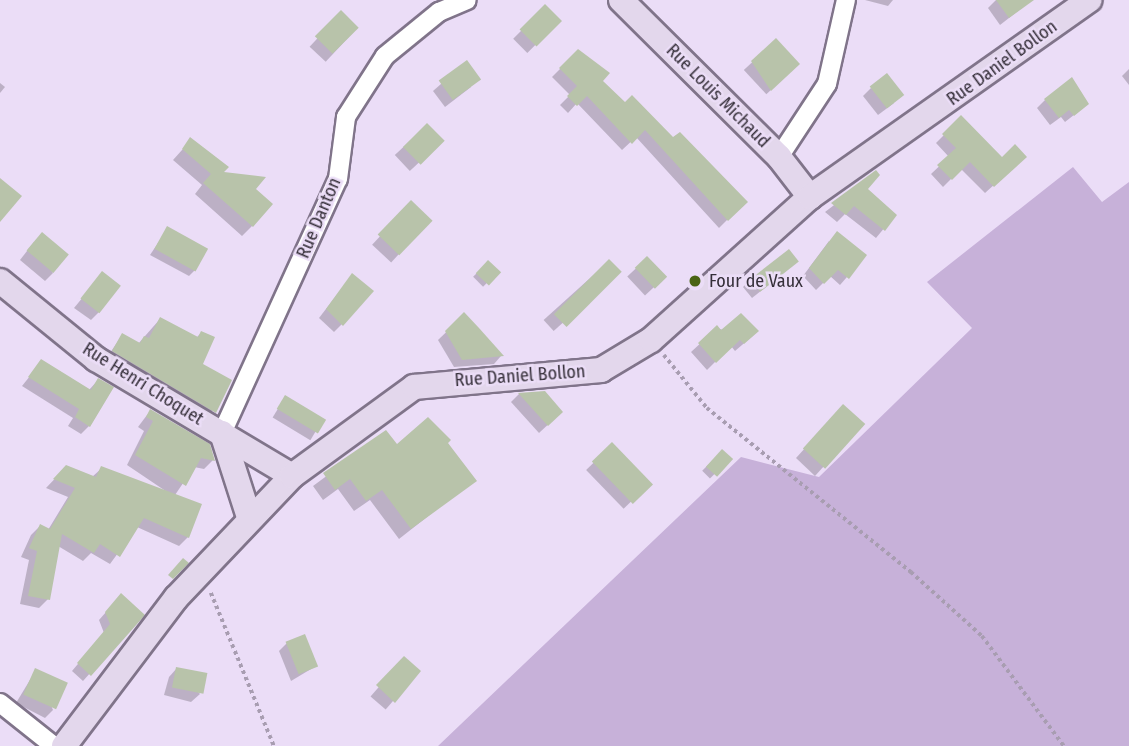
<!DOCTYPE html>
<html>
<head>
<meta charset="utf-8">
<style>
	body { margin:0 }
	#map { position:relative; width:1129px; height:746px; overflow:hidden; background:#ebddf7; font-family:"Fira Sans Condensed",sans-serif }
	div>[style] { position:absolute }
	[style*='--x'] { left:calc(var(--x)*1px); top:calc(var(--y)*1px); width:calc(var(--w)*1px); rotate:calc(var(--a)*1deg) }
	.green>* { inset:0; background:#c7b1d9 }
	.shadow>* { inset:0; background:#0003; transform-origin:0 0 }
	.building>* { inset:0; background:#b8c3aa; transform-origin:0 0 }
	.path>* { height:3.5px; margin-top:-1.75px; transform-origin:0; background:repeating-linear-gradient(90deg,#a89db1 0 3.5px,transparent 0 7px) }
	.roads { filter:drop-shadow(2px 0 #80748a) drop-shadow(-2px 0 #80748a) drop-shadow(0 2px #80748a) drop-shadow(0 -2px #80748a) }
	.street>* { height:18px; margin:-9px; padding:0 9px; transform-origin:9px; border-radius:9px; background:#fff }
	.secondary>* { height:24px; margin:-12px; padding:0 12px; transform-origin:12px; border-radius:12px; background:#e3d7ec }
	.dots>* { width:19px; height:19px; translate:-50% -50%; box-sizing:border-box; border:4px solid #ebddf7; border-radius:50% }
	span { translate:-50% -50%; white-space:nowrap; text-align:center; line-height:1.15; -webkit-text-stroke:5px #ebddf7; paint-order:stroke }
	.street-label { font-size:18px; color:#352f39 }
	.poi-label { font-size:18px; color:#352f39 }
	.left { translate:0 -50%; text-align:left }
</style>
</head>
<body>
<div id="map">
	<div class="green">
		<div style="clip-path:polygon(1073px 167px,1102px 202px,1129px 182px,1129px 746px,438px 746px,741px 457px,819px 477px,972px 328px,927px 282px)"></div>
	</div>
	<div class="shadow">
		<div style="clip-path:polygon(865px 0,893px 0,888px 6px)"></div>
		<div style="clip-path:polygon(996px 0,1032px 0,1000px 25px,988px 8px)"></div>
		<div style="left:545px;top:7px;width:20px;height:45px;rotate:45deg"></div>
		<div style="left:341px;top:13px;width:22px;height:46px;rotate:43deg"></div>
		<div style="left:776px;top:40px;width:33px;height:44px;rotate:47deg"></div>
		<div style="clip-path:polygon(578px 51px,608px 73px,600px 81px,624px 105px,745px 202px,719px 228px,636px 137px,622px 150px,577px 103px,568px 113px,560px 105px,570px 95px,552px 77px)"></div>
		<div style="clip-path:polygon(466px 62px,471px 87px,445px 107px,433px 91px)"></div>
		<div style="clip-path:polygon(1129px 69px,1129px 85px,1122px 76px)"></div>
		<div style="clip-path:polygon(0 83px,5px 87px,0 93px)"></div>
		<div style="clip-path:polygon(871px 88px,894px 103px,878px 115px,863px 96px)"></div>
		<div style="clip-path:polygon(1045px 100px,1079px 111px,1065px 122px,1061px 117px,1050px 125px,1037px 108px)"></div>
		<div style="clip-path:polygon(961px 118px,1002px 160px,1017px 164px,985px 193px,961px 169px,943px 187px,931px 174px,949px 157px,936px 143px)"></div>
		<div style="left:427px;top:125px;width:22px;height:44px;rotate:47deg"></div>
		<div style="clip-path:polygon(191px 140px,221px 174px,254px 189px,252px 226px,242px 236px,195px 194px,202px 185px,173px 160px)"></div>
		<div style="clip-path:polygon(876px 173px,865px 190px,895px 215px,876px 238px,845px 214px,837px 222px,825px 212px)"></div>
		<div style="left:411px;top:203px;width:26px;height:57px;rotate:43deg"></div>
		<div style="clip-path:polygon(168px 228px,195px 270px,189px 276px,150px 255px)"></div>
		<div style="clip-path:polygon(829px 241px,847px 277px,840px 285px,830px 276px,816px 290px,803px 276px)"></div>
		<div style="clip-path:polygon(34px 242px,53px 273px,45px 281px,20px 260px)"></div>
		<div style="left:647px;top:258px;width:26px;height:27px;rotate:47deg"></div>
		<div style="left:609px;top:261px;width:15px;height:88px;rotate:48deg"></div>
		<div style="left:488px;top:262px;width:14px;height:21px;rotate:45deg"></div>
		<div style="clip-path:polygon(797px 262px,752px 298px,743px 287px,751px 279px)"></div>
		<div style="clip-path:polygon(102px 274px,99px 312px,91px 320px,74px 308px)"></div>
		<div style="clip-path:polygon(352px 275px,342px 324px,334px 332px,319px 318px)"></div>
		<div style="clip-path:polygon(464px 315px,501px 356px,494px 364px,454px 367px,438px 340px)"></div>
		<div style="clip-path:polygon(160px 319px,196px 338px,201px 333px,201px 365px,230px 380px,207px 420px,106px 359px,122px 335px,138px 344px)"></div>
		<div style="clip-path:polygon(717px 328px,749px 339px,735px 351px,731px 346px,707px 370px,691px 352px)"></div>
		<div style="clip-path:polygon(42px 361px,89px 390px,98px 380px,89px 426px,81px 434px,68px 426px,73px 418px,22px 386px)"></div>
		<div style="clip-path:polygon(544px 393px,553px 420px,539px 433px,511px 402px,519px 394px)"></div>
		<div style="left:285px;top:397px;width:44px;height:24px;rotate:31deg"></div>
		<div style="clip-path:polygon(150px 411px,213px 460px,204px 469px,194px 467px,175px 495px,188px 537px,179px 546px,137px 527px,110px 564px,91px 553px,83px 561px,58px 546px,48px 599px,39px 608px,20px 604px,29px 560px,21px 557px,31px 535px,40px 526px,48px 530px,68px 497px,46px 488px,66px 467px,92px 477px,102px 468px,170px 494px,127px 465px,144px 431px,138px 427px)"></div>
		<div style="clip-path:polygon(835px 415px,862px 424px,815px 476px,796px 458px)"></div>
		<div style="clip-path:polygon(386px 432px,397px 447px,445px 443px,474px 480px,399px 539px,370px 500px,354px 511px,338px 489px,323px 500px,313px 486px)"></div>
		<div style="left:612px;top:445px;width:54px;height:36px;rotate:46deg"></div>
		<div style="left:722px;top:451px;width:11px;height:28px;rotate:45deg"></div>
		<div style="clip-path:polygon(114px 603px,142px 615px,83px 681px,72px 671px,104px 633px,99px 620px)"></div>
		<div style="clip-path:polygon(287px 643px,316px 666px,291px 681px,279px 651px)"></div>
		<div style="left:404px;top:658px;width:20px;height:51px;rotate:41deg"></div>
		<div style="clip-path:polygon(177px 668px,200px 694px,191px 702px,164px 695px,169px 677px)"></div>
		<div style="clip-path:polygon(36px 670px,53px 710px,45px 718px,16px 703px)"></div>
	</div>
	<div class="building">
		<div style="clip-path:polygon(996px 0,1034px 0,1009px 18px)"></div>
		<div style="left:545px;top:4px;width:24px;height:36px;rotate:45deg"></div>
		<div style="left:341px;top:10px;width:25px;height:37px;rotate:45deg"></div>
		<div style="clip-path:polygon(776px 38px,800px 64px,771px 91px,751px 61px)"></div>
		<div style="clip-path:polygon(578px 49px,610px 73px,603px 81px,625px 102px,632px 95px,673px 137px,680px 132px,748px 202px,728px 221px,645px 130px,632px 144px,587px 96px,577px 106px,567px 96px,577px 86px,559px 68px)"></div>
		<div style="left:467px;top:60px;width:24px;height:35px;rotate:54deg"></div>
		<div style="left:887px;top:73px;width:28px;height:22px;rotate:52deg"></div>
		<div style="clip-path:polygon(1072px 77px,1089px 104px,1074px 116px,1069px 110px,1059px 118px,1044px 99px)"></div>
		<div style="clip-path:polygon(961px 115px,1002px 157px,1015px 144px,1027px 157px,994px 187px,970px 162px,952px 180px,937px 165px,956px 148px,942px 134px)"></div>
		<div style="left:427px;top:123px;width:25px;height:34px;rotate:45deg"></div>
		<div style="clip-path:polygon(190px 137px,229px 167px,224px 172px,266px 177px,256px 189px,273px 204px,253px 227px,203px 183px,211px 174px,182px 149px)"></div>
		<div style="clip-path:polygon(876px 170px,880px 175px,868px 189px,897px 215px,885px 231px,854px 206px,846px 215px,831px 203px)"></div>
		<div style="clip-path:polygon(0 178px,22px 196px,0 222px)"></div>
		<div style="left:411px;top:200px;width:30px;height:48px;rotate:44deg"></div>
		<div style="left:167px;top:226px;width:47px;height:26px;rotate:29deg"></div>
		<div style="clip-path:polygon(837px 231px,867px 255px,849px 279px,838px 270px,824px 284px,809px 268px)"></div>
		<div style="left:42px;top:232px;width:35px;height:24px;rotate:40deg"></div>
		<div style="left:789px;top:249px;width:16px;height:49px;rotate:52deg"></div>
		<div style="left:647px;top:256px;width:29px;height:17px;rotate:46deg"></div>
		<div style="left:609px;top:259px;width:18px;height:78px;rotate:45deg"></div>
		<div style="left:488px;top:260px;width:18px;height:18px;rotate:43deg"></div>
		<div style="left:102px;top:271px;width:24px;height:35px;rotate:38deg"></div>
		<div style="clip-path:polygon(352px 273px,374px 291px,343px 326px,326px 309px)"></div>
		<div style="clip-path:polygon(464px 312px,479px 328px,504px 356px,462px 360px,445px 331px)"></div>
		<div style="clip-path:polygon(741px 313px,759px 331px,744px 344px,740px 340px,716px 363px,698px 343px,717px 325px,721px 330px)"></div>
		<div style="clip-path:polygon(160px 317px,198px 337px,201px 331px,215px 337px,203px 364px,232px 380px,216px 413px,112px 351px,122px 333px,140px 343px,144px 336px,149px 338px)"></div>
		<div style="clip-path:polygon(41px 359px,91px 390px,98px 378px,114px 387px,90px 427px,75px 417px,79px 409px,28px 377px)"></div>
		<div style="clip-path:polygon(545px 391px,563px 412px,548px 426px,518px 393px)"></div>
		<div style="left:285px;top:395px;width:48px;height:16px;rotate:31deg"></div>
		<div style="left:843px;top:404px;width:30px;height:60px;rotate:42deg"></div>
		<div style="clip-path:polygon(150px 409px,210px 444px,215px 461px,201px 458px,186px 486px,135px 455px,153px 421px,146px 417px)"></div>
		<div style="clip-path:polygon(428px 417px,451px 440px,448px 443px,477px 481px,411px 529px,382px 490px,366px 501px,350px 479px,335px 490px,323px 473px,386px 430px,397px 444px)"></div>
		<div style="left:612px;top:442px;width:59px;height:28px;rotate:46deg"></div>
		<div style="left:722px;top:449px;width:15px;height:24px;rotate:42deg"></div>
		<div style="clip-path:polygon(66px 465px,96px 477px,101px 466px,202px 504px,189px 538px,144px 518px,120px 557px,100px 544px,94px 553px,62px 534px,50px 600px,28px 596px,37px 551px,29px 548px,40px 524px,50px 529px,75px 488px,53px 479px)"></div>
		<div style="clip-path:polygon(183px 558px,189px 563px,173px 579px,168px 575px)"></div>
		<div style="clip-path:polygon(121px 593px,145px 615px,91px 676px,77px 663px,110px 624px,105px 612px)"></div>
		<div style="left:305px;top:634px;width:35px;height:21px;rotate:68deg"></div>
		<div style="clip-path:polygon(404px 656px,421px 671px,395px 703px,376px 685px)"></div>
		<div style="left:176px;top:667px;width:32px;height:21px;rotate:11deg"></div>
		<div style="left:35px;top:668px;width:36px;height:29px;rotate:24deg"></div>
	</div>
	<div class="path">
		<div style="--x:664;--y:355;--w:68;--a:50.9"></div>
		<div style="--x:707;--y:408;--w:262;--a:38.8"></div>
		<div style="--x:911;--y:572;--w:96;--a:42"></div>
		<div style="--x:982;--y:636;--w:137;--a:53.3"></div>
		<div style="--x:211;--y:593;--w:165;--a:67.6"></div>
	</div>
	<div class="roads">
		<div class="street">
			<div style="--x:779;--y:157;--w:87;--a:-56.7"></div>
			<div style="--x:827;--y:84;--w:86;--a:-77.3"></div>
			<div style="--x:222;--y:433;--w:279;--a:-65.5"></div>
			<div style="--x:338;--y:179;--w:63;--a:-82.6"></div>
			<div style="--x:346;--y:117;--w:72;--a:-57.4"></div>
			<div style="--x:385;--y:56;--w:70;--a:-39.2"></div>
			<div style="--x:439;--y:12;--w:30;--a:-23"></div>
			<div style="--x:0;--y:703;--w:69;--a:38.5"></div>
		</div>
		<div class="secondary">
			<div style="--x:621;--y:0;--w:223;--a:44.8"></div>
			<div style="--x:779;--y:157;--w:51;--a:52.2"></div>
			<div style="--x:0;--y:281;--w:124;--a:39.1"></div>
			<div style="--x:96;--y:359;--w:228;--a:30.8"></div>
			<div style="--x:222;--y:433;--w:88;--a:72.2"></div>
			<div style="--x:64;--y:746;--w:186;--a:-52.9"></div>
			<div style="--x:176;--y:598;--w:168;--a:-46.4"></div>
			<div style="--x:292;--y:476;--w:151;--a:-36.1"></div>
			<div style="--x:414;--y:387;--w:188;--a:-5.2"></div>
			<div style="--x:601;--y:370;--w:58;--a:-31"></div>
			<div style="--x:651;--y:340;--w:214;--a:-42"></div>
			<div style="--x:810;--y:197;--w:342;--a:-35.2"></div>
		</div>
	</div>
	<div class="dots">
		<div style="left:695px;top:281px;background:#4a6415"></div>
	</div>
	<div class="street-label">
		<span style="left:1002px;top:63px;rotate:-36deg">Rue Daniel Bollon</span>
		<span style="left:718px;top:96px;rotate:45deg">Rue Louis Michaud</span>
		<span style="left:319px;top:218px;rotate:-67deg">Rue Danton</span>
		<span style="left:520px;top:376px;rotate:-4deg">Rue Daniel Bollon</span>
		<span style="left:143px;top:384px;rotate:32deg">Rue Henri Choquet</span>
	</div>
	<div class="poi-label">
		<span class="left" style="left:709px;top:281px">Four de Vaux</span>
	</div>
</div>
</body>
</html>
